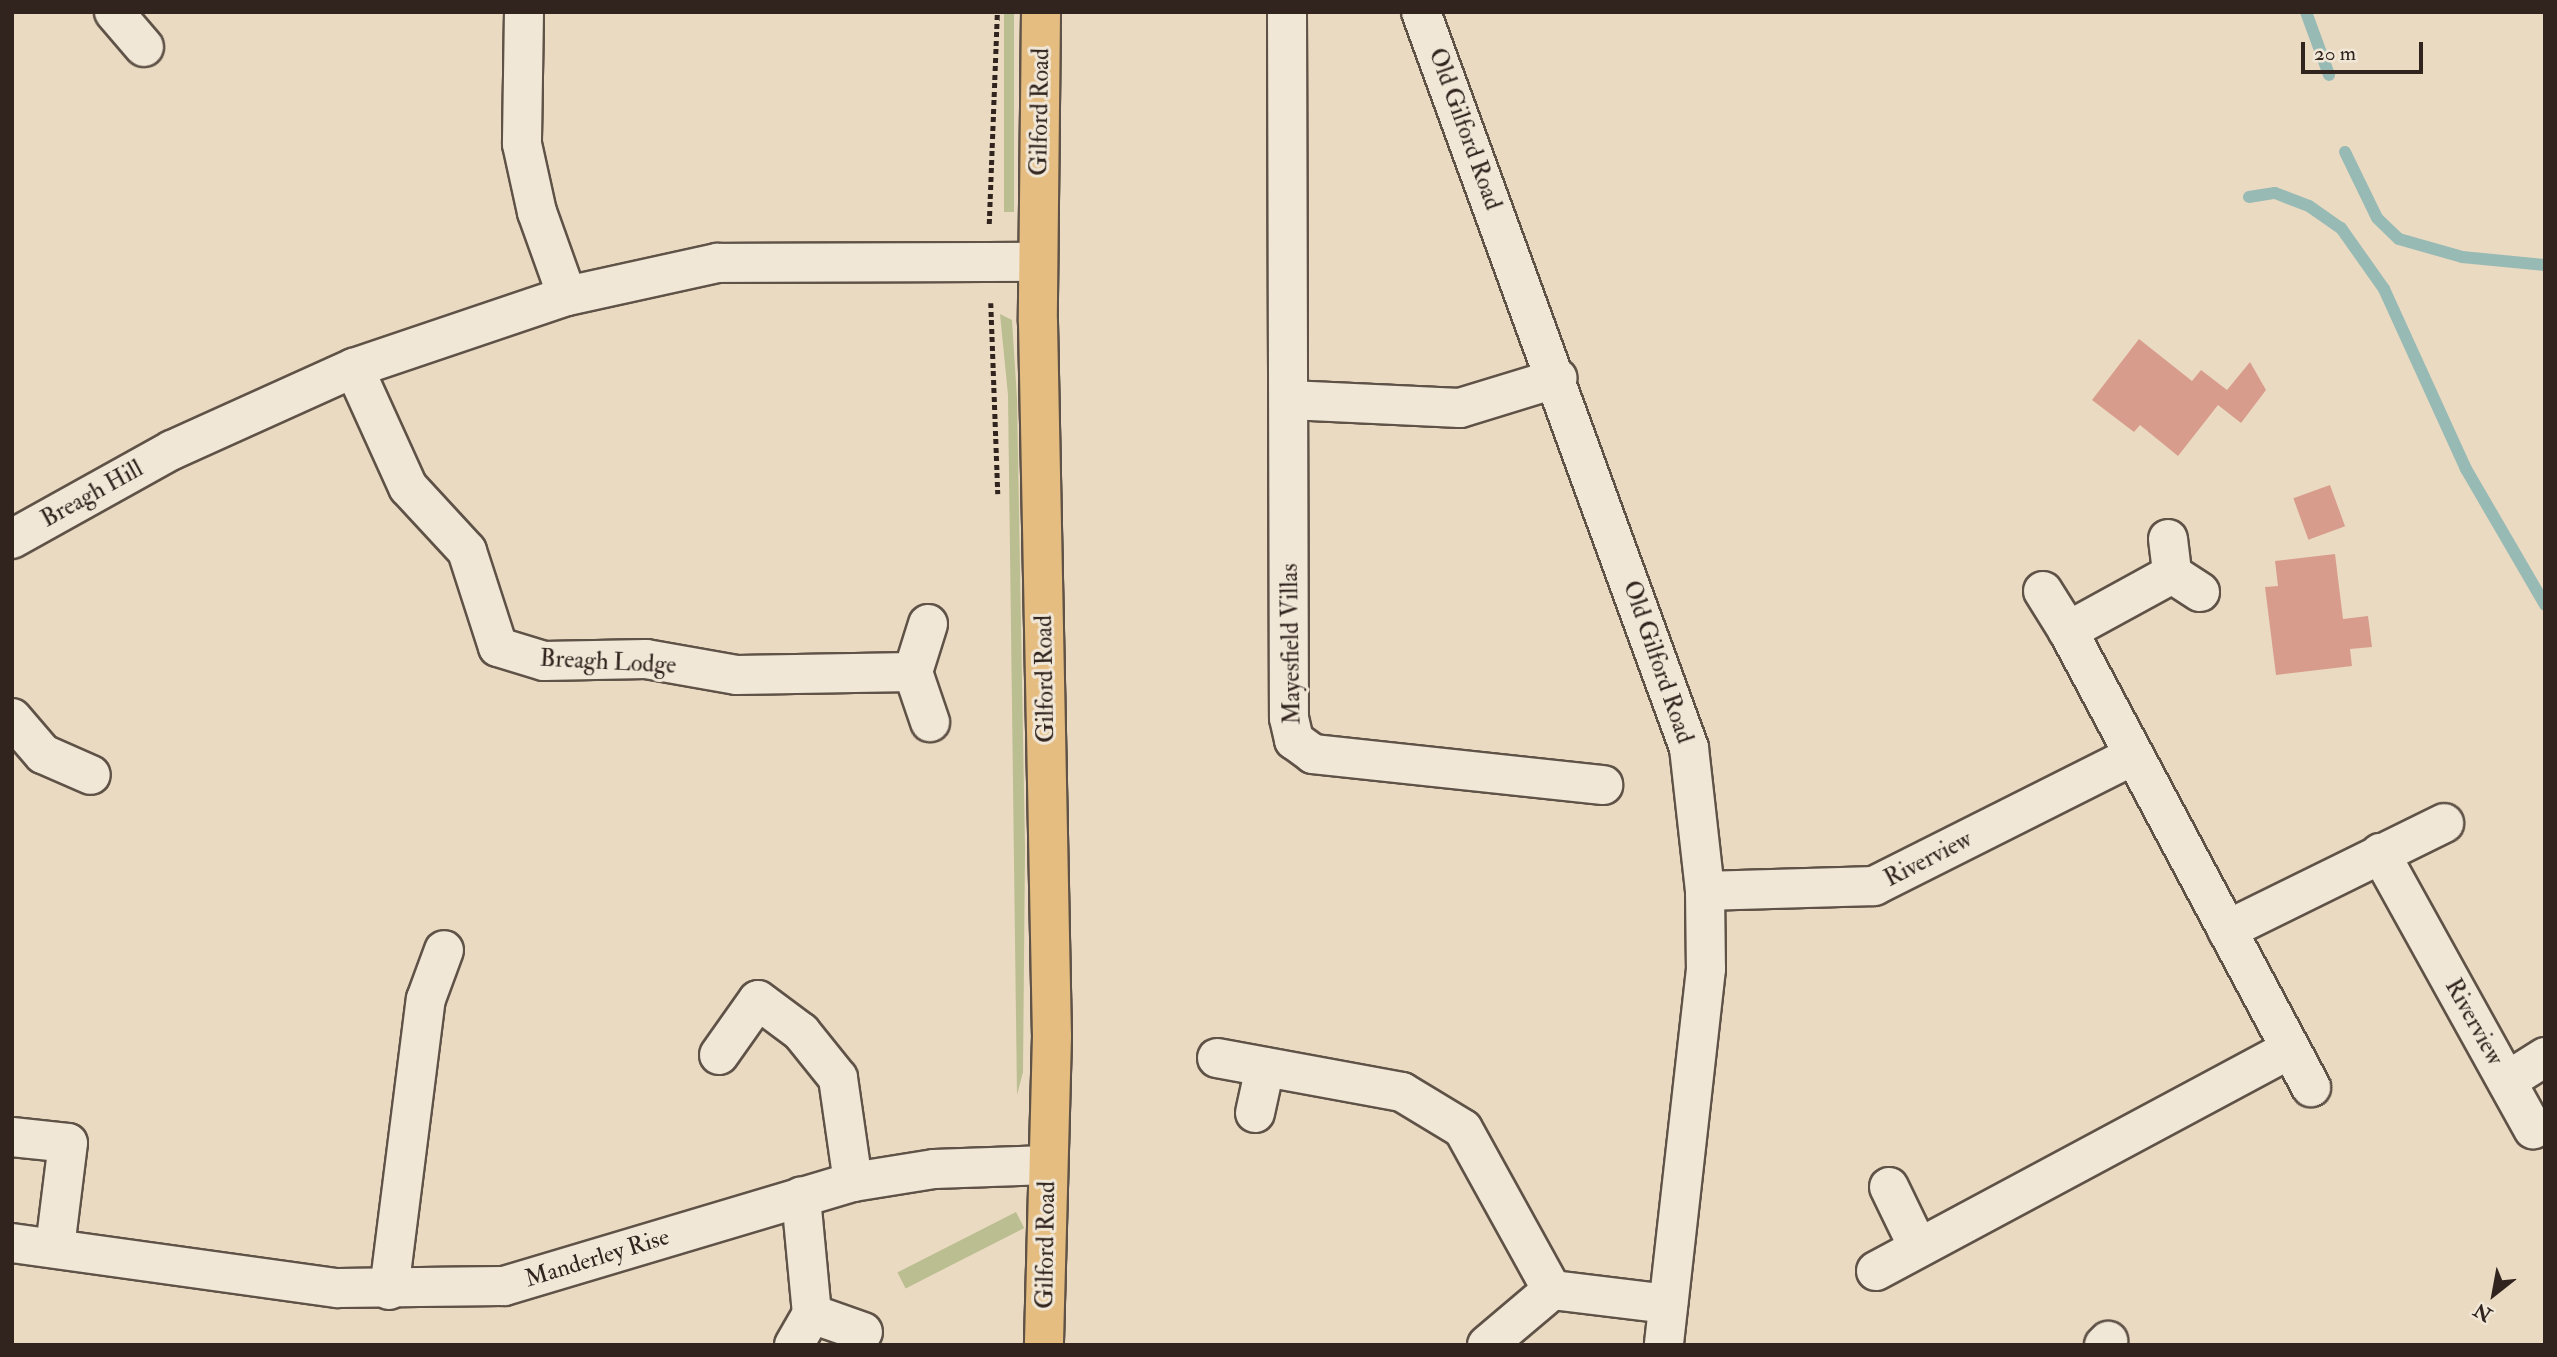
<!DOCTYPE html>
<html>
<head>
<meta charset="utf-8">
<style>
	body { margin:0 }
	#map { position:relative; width:2557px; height:1357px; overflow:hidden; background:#eadac2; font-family:"IM FELL Double Pica",serif }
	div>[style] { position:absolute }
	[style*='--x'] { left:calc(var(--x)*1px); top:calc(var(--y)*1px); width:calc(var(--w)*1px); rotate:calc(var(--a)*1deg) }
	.green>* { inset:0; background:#bbbe90; transform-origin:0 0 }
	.stream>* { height:12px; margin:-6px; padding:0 6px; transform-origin:6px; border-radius:6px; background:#98bab5 }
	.building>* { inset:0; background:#d89c8c; transform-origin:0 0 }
	.path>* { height:4.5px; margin-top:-2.25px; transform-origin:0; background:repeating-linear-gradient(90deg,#31241e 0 5px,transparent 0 8.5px) }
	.roads { filter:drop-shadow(2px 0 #5f5247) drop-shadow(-2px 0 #5f5247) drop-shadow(0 2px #5f5247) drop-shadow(0 -2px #5f5247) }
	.street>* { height:38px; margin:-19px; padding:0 19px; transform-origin:19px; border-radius:19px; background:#f1e7d7 }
	.primary>* { height:38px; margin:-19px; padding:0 19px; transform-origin:19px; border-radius:19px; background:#e5bd81 }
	span { translate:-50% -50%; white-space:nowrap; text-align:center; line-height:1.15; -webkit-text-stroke:6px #f1e7d7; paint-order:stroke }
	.street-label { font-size:24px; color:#31241e }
	.frame { position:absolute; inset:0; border:14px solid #31241e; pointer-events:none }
	.north { position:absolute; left:2459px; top:1259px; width:70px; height:70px; -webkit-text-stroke:5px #f1e7d7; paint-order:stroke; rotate:211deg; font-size:19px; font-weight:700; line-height:28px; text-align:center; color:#31241e }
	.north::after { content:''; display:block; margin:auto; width:24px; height:32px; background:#31241e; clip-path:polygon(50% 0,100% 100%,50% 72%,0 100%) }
	.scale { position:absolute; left:2301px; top:42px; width:122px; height:32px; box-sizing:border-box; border:4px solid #31241e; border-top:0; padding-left:9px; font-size:21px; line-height:24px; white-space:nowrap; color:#31241e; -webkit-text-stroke:5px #f1e7d7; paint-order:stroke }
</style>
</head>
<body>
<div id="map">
	<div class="green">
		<div style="left:1004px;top:12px;width:10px;height:200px"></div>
		<div style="clip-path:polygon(1000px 314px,1012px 320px,1017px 399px,1025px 848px,1023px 1072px,1017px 1095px,1008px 395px)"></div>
		<div style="left:1016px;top:1212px;width:18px;height:133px;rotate:63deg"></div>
	</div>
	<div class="stream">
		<div style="--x:2306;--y:12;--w:67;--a:69.9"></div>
		<div style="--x:2345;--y:152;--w:73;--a:64.1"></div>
		<div style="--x:2377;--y:218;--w:30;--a:44"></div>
		<div style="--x:2399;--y:239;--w:66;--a:15.9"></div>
		<div style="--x:2462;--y:257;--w:83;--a:5.5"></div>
		<div style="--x:2249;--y:197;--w:26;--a:-9"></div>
		<div style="--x:2275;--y:193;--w:36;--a:21"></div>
		<div style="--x:2309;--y:206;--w:39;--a:35"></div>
		<div style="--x:2341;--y:228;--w:75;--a:54.8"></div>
		<div style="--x:2384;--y:289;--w:198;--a:65.5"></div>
		<div style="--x:2466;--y:469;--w:157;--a:59.8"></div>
	</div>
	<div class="building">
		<div style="clip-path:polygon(2139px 339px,2192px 381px,2201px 370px,2227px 390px,2250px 362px,2266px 390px,2241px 423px,2218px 405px,2178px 456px,2140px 425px,2134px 432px,2092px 400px)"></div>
		<div style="left:2330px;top:485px;width:44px;height:39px;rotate:70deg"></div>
		<div style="clip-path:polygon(2335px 554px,2343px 619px,2368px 616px,2372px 647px,2350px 649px,2352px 666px,2276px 675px,2265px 587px,2278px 586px,2275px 561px)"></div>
	</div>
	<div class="path">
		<div style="--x:989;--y:224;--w:212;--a:-87.8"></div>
		<div style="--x:991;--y:303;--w:191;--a:87.9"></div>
	</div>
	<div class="roads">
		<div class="street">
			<div style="--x:114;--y:12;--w:46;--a:49.4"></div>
			<div style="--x:524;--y:12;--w:132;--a:90.9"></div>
			<div style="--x:522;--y:144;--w:70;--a:77.6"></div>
			<div style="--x:537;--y:212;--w:89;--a:70.3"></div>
			<div style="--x:1287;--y:12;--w:706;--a:89.84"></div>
			<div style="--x:1289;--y:718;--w:23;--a:77"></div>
			<div style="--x:1294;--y:740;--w:24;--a:36"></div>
			<div style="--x:1313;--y:754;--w:292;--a:6.1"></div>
			<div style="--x:1421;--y:12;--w:783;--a:69.99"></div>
			<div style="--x:1689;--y:748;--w:144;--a:83.6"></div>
			<div style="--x:1705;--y:891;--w:78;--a:89.3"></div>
			<div style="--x:1706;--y:969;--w:378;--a:96.4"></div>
			<div style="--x:354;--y:368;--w:131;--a:65.6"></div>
			<div style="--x:408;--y:487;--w:87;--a:47.3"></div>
			<div style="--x:467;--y:551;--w:101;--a:72.1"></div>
			<div style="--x:498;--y:647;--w:48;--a:16.9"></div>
			<div style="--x:544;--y:661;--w:102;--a:-1.1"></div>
			<div style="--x:646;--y:659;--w:92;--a:10"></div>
			<div style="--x:737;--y:675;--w:176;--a:-1"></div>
			<div style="--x:1289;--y:400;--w:171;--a:2.7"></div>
			<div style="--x:1460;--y:408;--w:102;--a:-17"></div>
			<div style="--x:12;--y:539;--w:183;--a:-29.1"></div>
			<div style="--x:172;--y:450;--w:200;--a:-24.3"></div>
			<div style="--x:354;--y:368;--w:225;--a:-18.7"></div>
			<div style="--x:567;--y:296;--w:154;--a:-12.4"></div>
			<div style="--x:717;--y:263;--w:320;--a:-0.2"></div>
			<div style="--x:2168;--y:539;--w:35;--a:83"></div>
			<div style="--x:2043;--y:591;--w:47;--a:58"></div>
			<div style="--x:2200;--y:592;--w:33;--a:-147"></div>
			<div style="--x:2172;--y:574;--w:119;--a:151.3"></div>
			<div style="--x:2068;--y:631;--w:517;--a:61.95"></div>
			<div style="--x:928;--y:624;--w:50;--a:107.4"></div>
			<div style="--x:913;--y:672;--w:53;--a:71.2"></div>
			<div style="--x:12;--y:718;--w:48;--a:49.3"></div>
			<div style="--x:43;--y:754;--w:52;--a:23.6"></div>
			<div style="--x:2380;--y:853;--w:316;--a:61"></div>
			<div style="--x:1705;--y:891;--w:169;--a:-1.7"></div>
			<div style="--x:1874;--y:886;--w:289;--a:-26.7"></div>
			<div style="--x:2227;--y:930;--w:242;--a:-26.2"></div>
			<div style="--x:719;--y:1055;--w:67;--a:-54.7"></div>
			<div style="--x:758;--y:1000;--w:54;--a:36.7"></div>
			<div style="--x:801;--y:1032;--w:59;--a:51.2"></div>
			<div style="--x:838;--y:1078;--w:105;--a:81.8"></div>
			<div style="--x:1217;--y:1058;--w:188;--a:10.4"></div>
			<div style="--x:1402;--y:1092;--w:71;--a:31.2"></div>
			<div style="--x:1463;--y:1129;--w:184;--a:61.1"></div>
			<div style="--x:2507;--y:1081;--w:45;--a:-32.3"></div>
			<div style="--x:1255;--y:1113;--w:47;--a:-77.7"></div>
			<div style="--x:12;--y:1137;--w:56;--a:6.1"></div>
			<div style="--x:68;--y:1143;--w:106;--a:97.1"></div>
			<div style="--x:1889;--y:1187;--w:67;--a:64.2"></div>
			<div style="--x:12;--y:1243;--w:329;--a:7.9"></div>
			<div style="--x:338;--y:1288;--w:166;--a:-0.7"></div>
			<div style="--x:504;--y:1286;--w:364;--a:-16.6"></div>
			<div style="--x:853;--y:1182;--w:82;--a:-9.1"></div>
			<div style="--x:934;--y:1169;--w:114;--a:-2"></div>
			<div style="--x:1876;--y:1271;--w:470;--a:-28.2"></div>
			<div style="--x:389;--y:1290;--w:293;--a:-82.8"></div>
			<div style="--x:426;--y:999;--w:52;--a:-69.8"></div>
			<div style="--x:812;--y:1314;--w:54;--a:19.4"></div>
			<div style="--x:794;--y:1345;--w:36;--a:-60"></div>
			<div style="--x:812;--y:1314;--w:118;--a:-95.4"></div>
			<div style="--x:1487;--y:1345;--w:85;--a:-40.2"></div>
			<div style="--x:1552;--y:1290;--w:117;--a:6.9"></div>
			<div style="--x:2104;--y:1345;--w:6;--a:-45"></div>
		</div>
		<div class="primary">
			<div style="--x:1041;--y:12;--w:310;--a:90.6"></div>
			<div style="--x:1038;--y:322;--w:714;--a:88.88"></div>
			<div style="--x:1052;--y:1036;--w:309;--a:91.5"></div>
		</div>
	</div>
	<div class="street-label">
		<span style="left:1040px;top:112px;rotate:-89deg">Gilford Road</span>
		<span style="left:1465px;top:129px;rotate:70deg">Old Gilford Road</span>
		<span style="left:92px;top:494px;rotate:-29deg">Breagh Hill</span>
		<span style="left:1291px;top:644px;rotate:-91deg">Mayesfield Villas</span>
		<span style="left:608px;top:662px;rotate:3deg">Breagh Lodge</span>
		<span style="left:1658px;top:662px;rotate:71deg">Old Gilford Road</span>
		<span style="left:1045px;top:679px;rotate:-91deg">Gilford Road</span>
		<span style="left:1928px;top:859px;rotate:-27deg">Riverview</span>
		<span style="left:2474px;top:1022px;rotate:61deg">Riverview</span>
		<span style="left:1046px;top:1245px;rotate:-89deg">Gilford Road</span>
		<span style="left:597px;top:1258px;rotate:-17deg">Manderley Rise</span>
	</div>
	<div class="frame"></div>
	<div class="north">N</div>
	<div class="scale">20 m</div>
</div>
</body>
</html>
